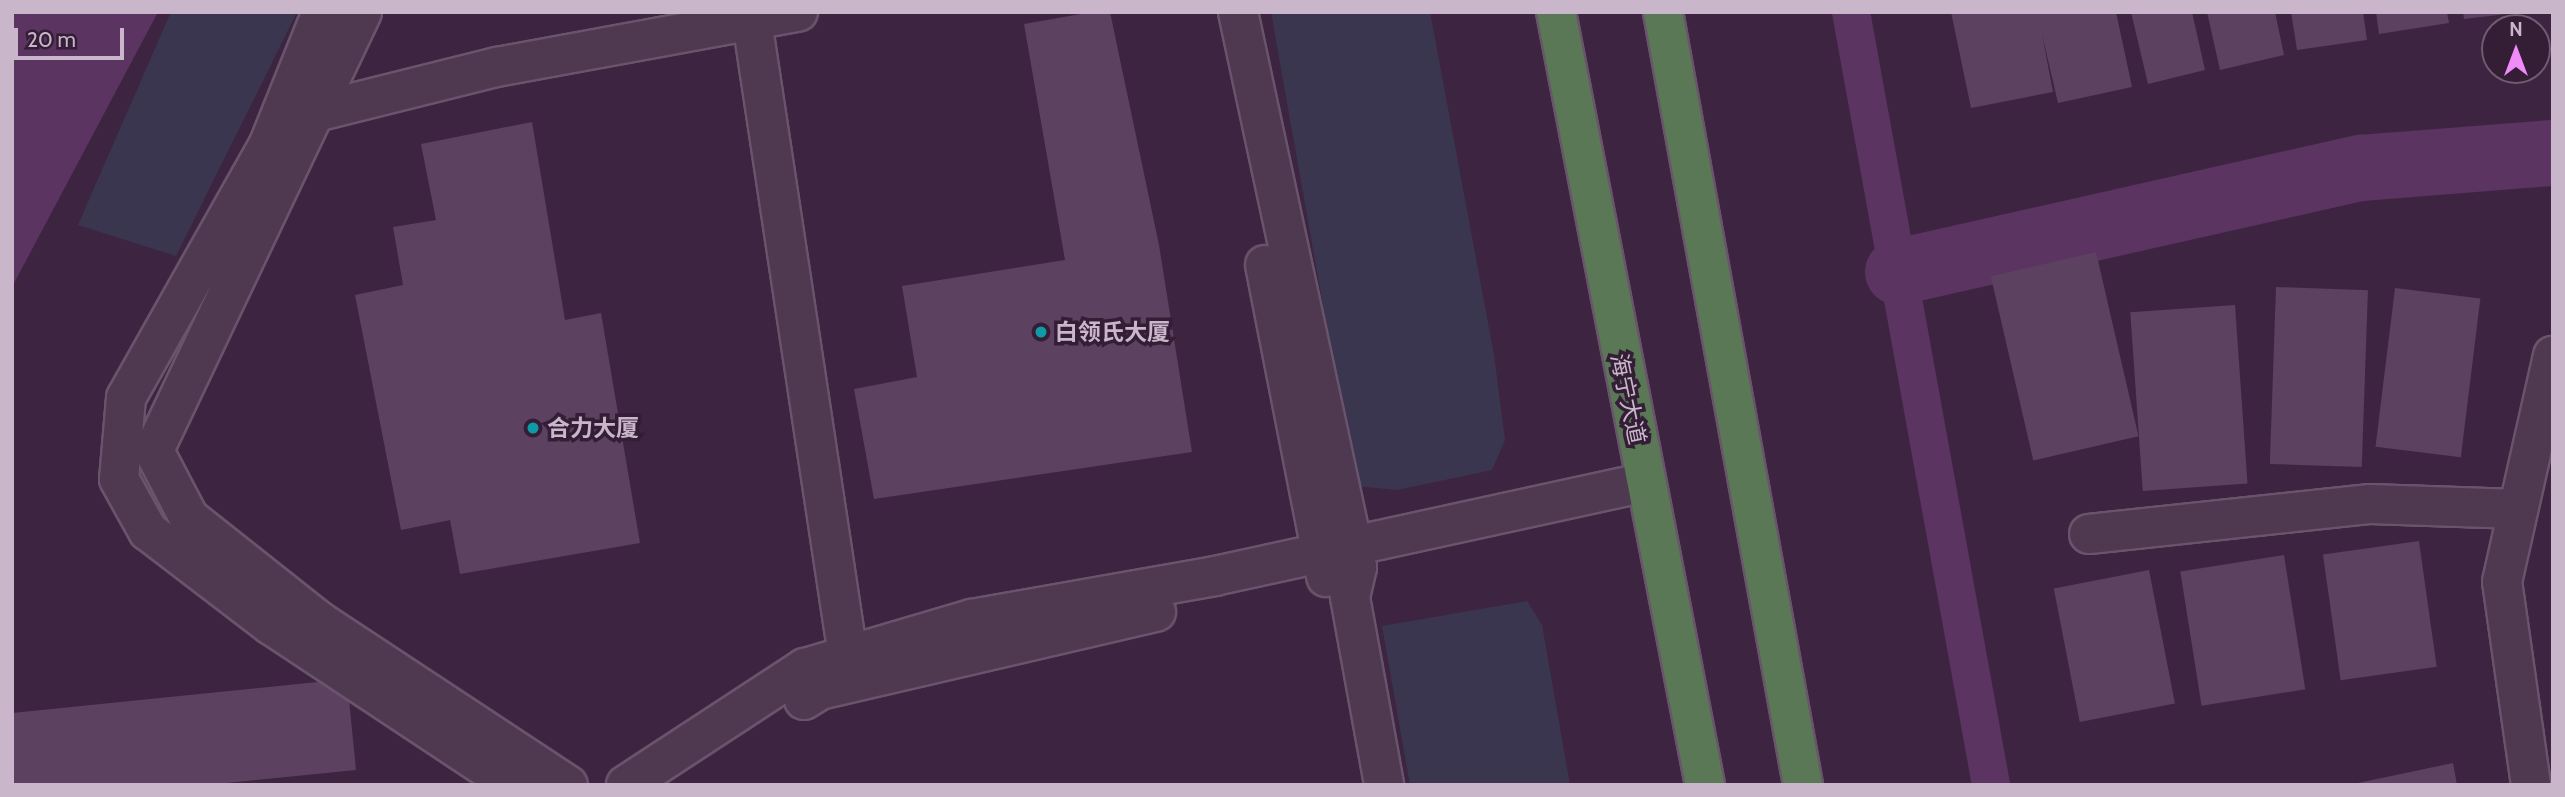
<!DOCTYPE html>
<html>
<head>
<meta charset="utf-8">
<style>
	body { margin:0 }
	#map { position:relative; width:2565px; height:797px; overflow:hidden; background:#3d2541; font-family:Cabin,"Noto Sans SC",sans-serif }
	div>[style] { position:absolute }
	[style*='--x'] { left:calc(var(--x)*1px); top:calc(var(--y)*1px); width:calc(var(--w)*1px); rotate:calc(var(--a)*1deg) }
	.green>* { inset:0; background:#3b3650 }
	.water>* { inset:0; background:#5b3461 }
	.canal>* { height:38px; margin:-19px; padding:0 19px; transform-origin:19px; border-radius:19px; background:#5b3461 }
	.river>* { height:66px; margin:-33px; padding:0 33px; transform-origin:33px; border-radius:33px; background:#5b3461 }
	.building>* { inset:0; background:#5c4161; transform-origin:0 0 }
	.roads { filter:drop-shadow(2px 0 #69546b) drop-shadow(-2px 0 #69546b) drop-shadow(0 2px #69546b) drop-shadow(0 -2px #69546b) }
	.minor>* { height:38px; margin:-19px; padding:0 19px; transform-origin:19px; border-radius:19px; background:#4e3950 }
	.highway>* { height:38px; margin:-19px; padding:0 19px; transform-origin:19px; border-radius:19px; background:#5a7756 }
	.dots>* { width:19px; height:19px; translate:-50% -50%; box-sizing:border-box; border:4px solid #331e36; border-radius:50% }
	span { translate:-50% -50%; white-space:nowrap; text-align:center; line-height:1.15; -webkit-text-stroke:7px #331e36; paint-order:stroke }
	.poi-label { font-size:23px; color:#c9b6cb; font-weight:700 }
	.left { translate:0 -50%; text-align:left }
	.street-label { font-size:23px; color:#c9b6cb }
	.frame { position:absolute; inset:0; border:14px solid #c9b6cb; pointer-events:none }
	.north { position:absolute; left:2481px; top:14px; width:70px; height:70px; box-sizing:border-box; background:#331e36; border:2px solid #6f5b72; border-radius:50%; rotate:0deg; font-size:19px; font-weight:700; line-height:28px; text-align:center; color:#c9b6cb }
	.north::after { content:''; display:block; margin:auto; width:24px; height:32px; background:#ef8cf9; clip-path:polygon(50% 0,100% 100%,50% 72%,0 100%) }
	.scale { position:absolute; left:14px; top:28px; width:110px; height:32px; box-sizing:border-box; border:4px solid #c9b6cb; border-top:0; padding-left:9px; font-size:21px; line-height:24px; white-space:nowrap; color:#c9b6cb; -webkit-text-stroke:5px #331e36; paint-order:stroke }
</style>
</head>
<body>
<div id="map">
	<div class="green">
		<div style="clip-path:polygon(171px 12px,297px 12px,176px 256px,78px 225px)"></div>
		<div style="clip-path:polygon(1271px 12px,1430px 12px,1494px 355px,1505px 440px,1492px 470px,1397px 490px,1355px 486px)"></div>
		<div style="clip-path:polygon(1527px 601px,1542px 625px,1570px 785px,1410px 785px,1382px 626px)"></div>
	</div>
	<div class="water">
		<div style="clip-path:polygon(12px 12px,158px 12px,12px 287px)"></div>
	</div>
	<div class="canal">
		<div style="--x:1851;--y:12;--w:786;--a:79.73"></div>
	</div>
	<div class="river">
		<div style="--x:1898;--y:272;--w:475;--a:-12.7"></div>
		<div style="--x:2361;--y:168;--w:193;--a:-4.5"></div>
	</div>
	<div class="building">
		<div style="clip-path:polygon(1092px 12px,1110px 12px,1159px 245px,1192px 452px,874px 499px,854px 389px,917px 377px,902px 286px,1065px 260px,1024px 24px)"></div>
		<div style="clip-path:polygon(1951px 12px,2116px 12px,2132px 87px,2058px 103px,2042px 34px,2053px 92px,1971px 108px)"></div>
		<div style="clip-path:polygon(2131px 12px,2192px 12px,2205px 70px,2148px 84px)"></div>
		<div style="clip-path:polygon(2207px 12px,2275px 12px,2284px 55px,2220px 70px)"></div>
		<div style="clip-path:polygon(2291px 12px,2363px 12px,2367px 40px,2297px 50px)"></div>
		<div style="clip-path:polygon(2376px 12px,2447px 12px,2449px 23px,2379px 34px)"></div>
		<div style="clip-path:polygon(2463px 12px,2507px 12px,2507px 14px,2464px 19px)"></div>
		<div style="clip-path:polygon(532px 122px,565px 320px,601px 313px,640px 543px,460px 574px,450px 520px,401px 530px,355px 295px,403px 285px,393px 227px,436px 220px,421px 144px)"></div>
		<div style="left:2096px;top:252px;width:189px;height:108px;rotate:77deg"></div>
		<div style="left:2276px;top:287px;width:92px;height:177px;rotate:2deg"></div>
		<div style="left:2395px;top:288px;width:86px;height:160px;rotate:7deg"></div>
		<div style="left:2235px;top:305px;width:179px;height:105px;rotate:86deg"></div>
		<div style="left:2419px;top:541px;width:127px;height:97px;rotate:82deg"></div>
		<div style="left:2284px;top:555px;width:136px;height:105px;rotate:81deg"></div>
		<div style="left:2149px;top:570px;width:136px;height:97px;rotate:79deg"></div>
		<div style="clip-path:polygon(347px 679px,356px 770px,207px 785px,12px 785px,12px 713px)"></div>
		<div style="clip-path:polygon(2453px 763px,2457px 785px,2353px 785px,2353px 784px)"></div>
	</div>
	<div class="roads">
		<div class="minor">
			<div style="--x:322;--y:12;--w:142;--a:111.9"></div>
			<div style="--x:269;--y:144;--w:291;--a:119.4"></div>
			<div style="--x:126;--y:398;--w:81;--a:94.9"></div>
			<div style="--x:119;--y:479;--w:60;--a:60.9"></div>
			<div style="--x:148;--y:531;--w:155;--a:37.4"></div>
			<div style="--x:271;--y:625;--w:290;--a:33.5"></div>
			<div style="--x:362;--y:12;--w:486;--a:115.4"></div>
			<div style="--x:154;--y:451;--w:76;--a:62.4"></div>
			<div style="--x:189;--y:518;--w:166;--a:38.4"></div>
			<div style="--x:319;--y:621;--w:298;--a:33.4"></div>
			<div style="--x:1238;--y:12;--w:568;--a:77.9"></div>
			<div style="--x:1357;--y:567;--w:31;--a:103"></div>
			<div style="--x:1350;--y:597;--w:191;--a:79.7"></div>
			<div style="--x:752;--y:21;--w:642;--a:81.4"></div>
			<div style="--x:316;--y:112;--w:187;--a:-14"></div>
			<div style="--x:497;--y:67;--w:306;--a:-10.4"></div>
			<div style="--x:1265;--y:265;--w:318;--a:78.9"></div>
			<div style="--x:2089;--y:534;--w:283;--a:-6.1"></div>
			<div style="--x:2370;--y:504;--w:148;--a:1.9"></div>
			<div style="--x:804;--y:700;--w:19;--a:-32"></div>
			<div style="--x:820;--y:690;--w:345;--a:-13.1"></div>
			<div style="--x:626;--y:785;--w:214;--a:-33.2"></div>
			<div style="--x:805;--y:668;--w:174;--a:-16.4"></div>
			<div style="--x:972;--y:619;--w:247;--a:-10"></div>
			<div style="--x:1215;--y:576;--w:440;--a:-12.3"></div>
			<div style="--x:2531;--y:785;--w:205;--a:-98.1"></div>
			<div style="--x:2502;--y:582;--w:232;--a:-77.3"></div>
		</div>
		<div class="highway">
			<div style="--x:1556;--y:12;--w:787;--a:79.09"></div>
			<div style="--x:1663;--y:12;--w:786;--a:79.73"></div>
		</div>
	</div>
	<div class="dots">
		<div style="left:1041px;top:332px;background:#0f9aa8"></div>
		<div style="left:533px;top:428px;background:#0f9aa8"></div>
	</div>
	<div class="poi-label">
		<span class="left" style="left:1055px;top:332px">白领氏大厦</span>
		<span class="left" style="left:547px;top:428px">合力大厦</span>
	</div>
	<div class="street-label">
		<span style="left:1628px;top:399px;rotate:78deg">海宁大道</span>
	</div>
	<div class="frame"></div>
	<div class="north">N</div>
	<div class="scale">20 m</div>
</div>
</body>
</html>
